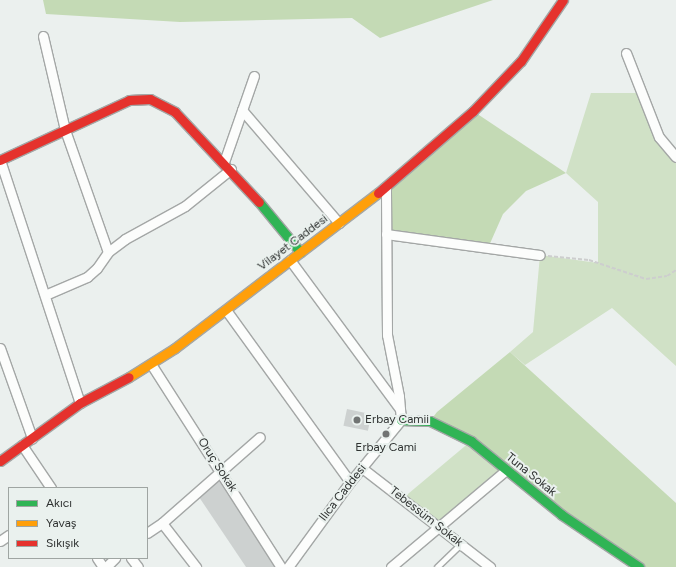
<!DOCTYPE html>
<html>
<head>
<meta charset="utf-8">
<style>
	body { margin:0 }
	#map { position:relative; width:676px; height:567px; overflow:hidden; background:#ebf0ee; font-family:Figtree,sans-serif }
	div>[style] { position:absolute }
	[style*='--x'] { left:calc(var(--x)*1px); top:calc(var(--y)*1px); width:calc(var(--w)*1px); rotate:calc(var(--a)*1deg) }
	.green>* { inset:0; background:#d0e1c6 }
	.forest>* { inset:0; background:#c4dab5 }
	.building>* { inset:0; background:#cdd1d0; transform-origin:0 0 }
	.path>* { height:1.5px; margin-top:-0.75px; transform-origin:0; background:repeating-linear-gradient(90deg,#cdcece 0 4px,transparent 0 6px) }
	.roads { filter:drop-shadow(1px 0 #a4a7a6) drop-shadow(-1px 0 #a4a7a6) drop-shadow(0 1px #a4a7a6) drop-shadow(0 -1px #a4a7a6) }
	.lane>* { height:4.5px; margin:-2.25px; padding:0 2.25px; transform-origin:2.25px; border-radius:2.25px; background:#fcfdfc }
	.street>* { height:9px; margin:-4.5px; padding:0 4.5px; transform-origin:4.5px; border-radius:4.5px; background:#fcfdfc }
	.fast>* { height:9px; margin:-4.5px; padding:0 4.5px; transform-origin:4.5px; border-radius:4.5px; background:#30b455 }
	.slow>* { height:9px; margin:-4.5px; padding:0 4.5px; transform-origin:4.5px; border-radius:4.5px; background:#ff9f0a }
	.jam>* { height:9px; margin:-4.5px; padding:0 4.5px; transform-origin:4.5px; border-radius:4.5px; background:#e5322d }
	.dots>* { width:11px; height:11px; translate:-50% -50%; box-sizing:border-box; border:2px solid #eaf1ee; border-radius:50% }
	span { translate:-50% -50%; white-space:nowrap; text-align:center; line-height:1.15; -webkit-text-stroke:4px #eaf1ee; paint-order:stroke }
	.street-label { font-size:12px; color:#2f3231 }
	.poi-label { font-size:12px; color:#2f3231 }
	.left { translate:0 -50%; text-align:left }
	.legend { position:absolute; left:8px; top:487px; width:140px; height:72px; box-sizing:border-box; background:#eaf1ee; border:1px solid #9fa5a2; margin:0; padding:5px 7px; list-style:none; font-size:12px; color:#2f3231 }
	.legend li { display:flex; align-items:center; gap:8px; height:20px }
	.legend b { width:20px; border:1px solid #9fa5a2 }
</style>
</head>
<body>
<div id="map">
	<div class="green">
		<div style="clip-path:polygon(591px 93px,641px 93px,659px 137px,676px 157px,676px 366px,612px 308px,525px 365px,510px 352px,533px 332px,540px 255px,598px 263px,598px 202px,566px 173px)"></div>
		<div style="clip-path:polygon(471px 441px,506px 470px,438px 526px,402px 499px)"></div>
	</div>
	<div class="forest">
		<div style="clip-path:polygon(43px 0,493px 0,380px 38px,352px 18px,180px 22px,46px 14px)"></div>
		<div style="clip-path:polygon(473px 111px,566px 173px,526px 191px,503px 214px,488px 248px,386px 234px,386px 187px)"></div>
		<div style="clip-path:polygon(510px 352px,676px 503px,676px 567px,639px 567px,471px 441px,430px 421px,437px 412px)"></div>
	</div>
	<div class="building">
		<div style="left:347px;top:409px;width:25px;height:17px;rotate:12deg"></div>
		<div style="clip-path:polygon(221px 478px,277px 567px,246px 567px,199px 497px)"></div>
	</div>
	<div class="path">
		<div style="--x:548;--y:256;--w:41;--a:5.6"></div>
		<div style="--x:589;--y:260;--w:60;--a:18.4"></div>
		<div style="--x:646;--y:279;--w:21;--a:-8"></div>
		<div style="--x:667;--y:276;--w:11;--a:-34"></div>
	</div>
	<div class="roads">
		<div class="lane">
			<div style="--x:437;--y:567;--w:33;--a:-44"></div>
		</div>
		<div class="street">
			<div style="--x:43;--y:36;--w:97;--a:76.8"></div>
			<div style="--x:65;--y:130;--w:129;--a:70.6"></div>
			<div style="--x:626;--y:53;--w:90;--a:68.6"></div>
			<div style="--x:659;--y:137;--w:26;--a:50"></div>
			<div style="--x:242;--y:110;--w:149;--a:49.4"></div>
			<div style="--x:0;--y:160;--w:256;--a:71.8"></div>
			<div style="--x:224;--y:162;--w:91;--a:-70.8"></div>
			<div style="--x:386;--y:234;--w:155;--a:7.8"></div>
			<div style="--x:290;--y:260;--w:185;--a:53.6"></div>
			<div style="--x:45;--y:295;--w:46;--a:-23.2"></div>
			<div style="--x:87;--y:277;--w:13;--a:-42"></div>
			<div style="--x:97;--y:268;--w:19;--a:-55"></div>
			<div style="--x:108;--y:252;--w:21;--a:-37"></div>
			<div style="--x:125;--y:239;--w:68;--a:-28.8"></div>
			<div style="--x:185;--y:206;--w:59;--a:-38.8"></div>
			<div style="--x:226;--y:310;--w:212;--a:54.2"></div>
			<div style="--x:0;--y:348;--w:96;--a:70.4"></div>
			<div style="--x:151;--y:364;--w:241;--a:57.4"></div>
			<div style="--x:22;--y:445;--w:52;--a:56"></div>
			<div style="--x:362;--y:468;--w:162;--a:37.7"></div>
			<div style="--x:162;--y:523;--w:56;--a:52.3"></div>
			<div style="--x:147;--y:533;--w:18;--a:-34"></div>
			<div style="--x:162;--y:523;--w:130;--a:-41.3"></div>
			<div style="--x:0;--y:541;--w:11;--a:-34"></div>
			<div style="--x:97;--y:558;--w:11;--a:56"></div>
			<div style="--x:131;--y:558;--w:11;--a:52"></div>
			<div style="--x:106;--y:567;--w:13;--a:-45"></div>
			<div style="--x:288;--y:567;--w:105;--a:-53.9"></div>
			<div style="--x:350;--y:482;--w:80;--a:-50.6"></div>
			<div style="--x:401;--y:420;--w:24;--a:-95"></div>
			<div style="--x:399;--y:396;--w:62;--a:-101.1"></div>
			<div style="--x:387;--y:335;--w:148;--a:-90.4"></div>
			<div style="--x:391;--y:567;--w:150;--a:-40.1"></div>
		</div>
		<div class="fast">
			<div style="--x:259;--y:202;--w:65;--a:50.6"></div>
			<div style="--x:401;--y:420;--w:29;--a:2"></div>
			<div style="--x:430;--y:421;--w:46;--a:26"></div>
			<div style="--x:471;--y:441;--w:117;--a:39.1"></div>
			<div style="--x:562;--y:515;--w:93;--a:34"></div>
		</div>
		<div class="slow">
			<div style="--x:129;--y:377;--w:54;--a:-32.2"></div>
			<div style="--x:175;--y:348;--w:255;--a:-37.4"></div>
		</div>
		<div class="jam">
			<div style="--x:0;--y:160;--w:142;--a:-24.9"></div>
			<div style="--x:129;--y:100;--w:21;--a:-3"></div>
			<div style="--x:150;--y:99;--w:28;--a:27"></div>
			<div style="--x:175;--y:112;--w:123;--a:47"></div>
			<div style="--x:378;--y:193;--w:125;--a:-40.8"></div>
			<div style="--x:473;--y:111;--w:69;--a:-46.2"></div>
			<div style="--x:521;--y:61;--w:74;--a:-55.5"></div>
			<div style="--x:0;--y:461;--w:99;--a:-35.9"></div>
			<div style="--x:80;--y:403;--w:55;--a:-28"></div>
		</div>
	</div>
	<div class="dots">
		<div style="left:357px;top:420px;background:#717473"></div>
		<div style="left:386px;top:434px;background:#717473"></div>
	</div>
	<div class="street-label">
		<span style="left:293px;top:243px;rotate:-37deg">Vilayet Caddesi</span>
		<span style="left:217px;top:465px;rotate:57deg">Oruç Sokak</span>
		<span style="left:531px;top:475px;rotate:39deg">Tuna Sokak</span>
		<span style="left:343px;top:493px;rotate:-52deg">Ilıca Caddesi</span>
		<span style="left:426px;top:517px;rotate:38deg">Tebessüm Sokak</span>
	</div>
	<div class="poi-label">
		<span class="left" style="left:365px;top:420px">Erbay Camii</span>
		<span style="left:386px;top:448px">Erbay Cami</span>
	</div>
	<ul class="legend">
	<li><b style="height:5px;background:#30b455"></b>Akıcı</li>
	<li><b style="height:5px;background:#ff9f0a"></b>Yavaş</li>
	<li><b style="height:5px;background:#e5322d"></b>Sıkışık</li>
	</ul>
</div>
</body>
</html>
